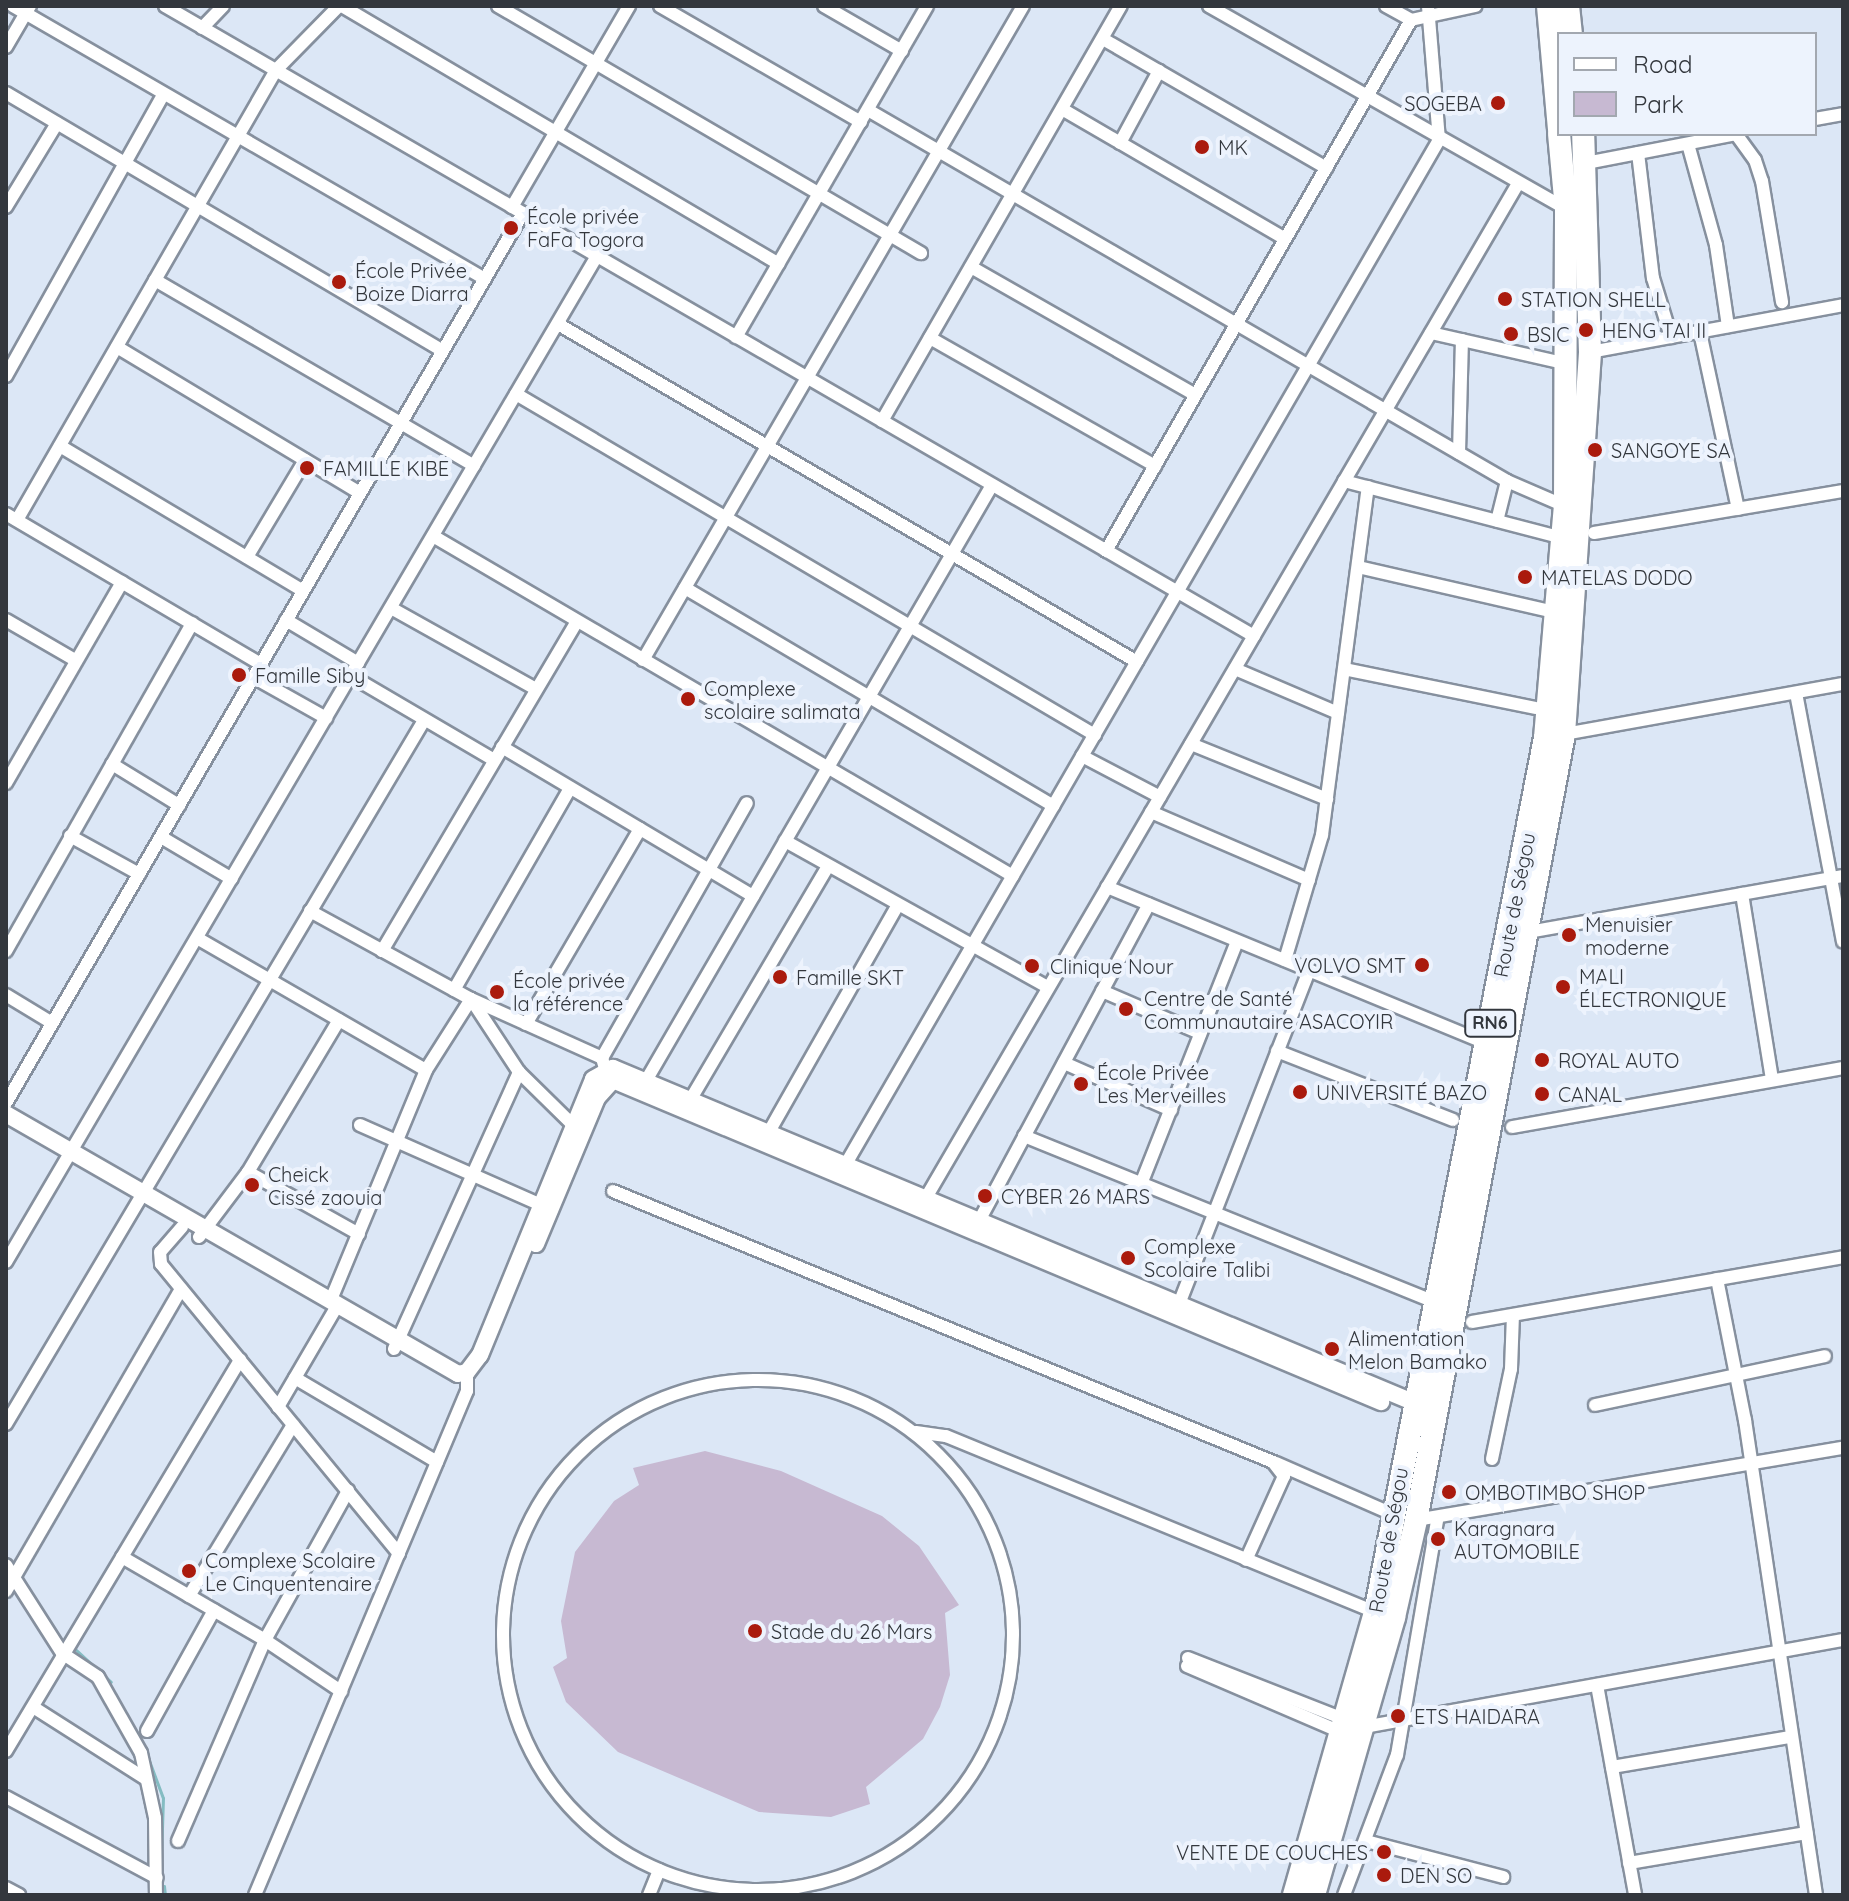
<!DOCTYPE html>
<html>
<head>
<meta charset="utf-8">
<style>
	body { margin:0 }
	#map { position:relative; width:1849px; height:1901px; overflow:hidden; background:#dce7f6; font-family:Quicksand,sans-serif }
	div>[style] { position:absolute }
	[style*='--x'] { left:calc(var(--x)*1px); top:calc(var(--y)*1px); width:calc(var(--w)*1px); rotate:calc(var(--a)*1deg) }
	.green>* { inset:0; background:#c7b9d2 }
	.stream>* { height:3px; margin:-1.5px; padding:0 1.5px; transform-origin:1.5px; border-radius:1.5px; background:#84bcc2 }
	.roads { filter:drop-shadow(2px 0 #86909e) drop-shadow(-2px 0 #86909e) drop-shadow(0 2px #86909e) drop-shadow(0 -2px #86909e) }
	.minor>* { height:12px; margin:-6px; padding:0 6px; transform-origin:6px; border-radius:6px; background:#fff }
	.minor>.ring { margin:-6px; padding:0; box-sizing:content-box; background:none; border:12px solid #fff; border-radius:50% }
	.tertiary>* { height:16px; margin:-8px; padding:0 8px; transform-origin:8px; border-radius:8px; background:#fff }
	.trunk>* { height:22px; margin:-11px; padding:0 11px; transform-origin:11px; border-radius:11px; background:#fff }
	.dots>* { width:22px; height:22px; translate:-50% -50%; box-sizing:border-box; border:4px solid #edf3fd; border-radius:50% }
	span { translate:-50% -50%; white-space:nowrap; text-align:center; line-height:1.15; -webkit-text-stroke:8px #edf3fd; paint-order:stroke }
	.shield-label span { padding:2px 6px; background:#edf3fd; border:2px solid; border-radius:6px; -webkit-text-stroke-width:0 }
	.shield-label { font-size:18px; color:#33373d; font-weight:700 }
	.poi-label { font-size:20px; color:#33373d }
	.right { translate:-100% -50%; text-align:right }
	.left { translate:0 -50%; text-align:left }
	.street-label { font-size:20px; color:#33373d }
	.frame { position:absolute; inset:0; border:8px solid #33373d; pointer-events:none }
	.legend { position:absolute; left:1557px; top:32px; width:260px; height:104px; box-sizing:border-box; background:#edf3fd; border:2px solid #a3a8b0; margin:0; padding:10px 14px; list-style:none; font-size:24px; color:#33373d }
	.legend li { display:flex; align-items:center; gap:16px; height:40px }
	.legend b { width:40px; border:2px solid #a3a8b0 }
</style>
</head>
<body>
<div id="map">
	<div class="green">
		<div style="clip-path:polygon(705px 1451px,781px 1471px,882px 1516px,919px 1546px,959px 1605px,945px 1613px,950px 1675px,940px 1707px,923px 1739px,866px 1787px,870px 1804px,831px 1817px,759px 1812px,618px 1752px,566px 1702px,553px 1667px,567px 1658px,561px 1621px,575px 1552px,614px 1501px,639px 1485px,633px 1468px)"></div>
	</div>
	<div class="stream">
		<div style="--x:41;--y:1610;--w:34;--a:56"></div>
		<div style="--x:74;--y:1648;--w:50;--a:42.6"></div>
		<div style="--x:144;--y:1747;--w:54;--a:69.6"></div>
		<div style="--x:163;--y:1798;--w:61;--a:91.9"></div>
		<div style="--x:164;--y:1886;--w:9;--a:84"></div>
	</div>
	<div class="roads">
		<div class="minor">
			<div style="--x:13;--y:6;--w:545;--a:30.04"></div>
			<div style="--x:165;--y:6;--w:1258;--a:30.05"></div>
			<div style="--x:342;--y:6;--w:507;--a:30.56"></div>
			<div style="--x:498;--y:6;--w:490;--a:30.3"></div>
			<div style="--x:660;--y:6;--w:232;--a:30"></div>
			<div style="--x:824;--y:6;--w:90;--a:30"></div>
			<div style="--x:1209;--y:6;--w:411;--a:29.6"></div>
			<div style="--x:1386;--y:6;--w:29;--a:29"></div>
			<div style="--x:1411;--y:20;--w:66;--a:-12.3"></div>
			<div style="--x:202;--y:28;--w:30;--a:-46"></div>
			<div style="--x:1103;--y:39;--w:258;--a:30"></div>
			<div style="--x:6;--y:47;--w:48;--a:-59.7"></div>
			<div style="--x:6;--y:93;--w:507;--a:30.56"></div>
			<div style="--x:1062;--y:109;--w:258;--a:30.2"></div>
			<div style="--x:868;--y:110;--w:739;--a:30.14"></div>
			<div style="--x:1507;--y:481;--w:41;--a:104"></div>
			<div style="--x:1815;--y:119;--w:28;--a:-10"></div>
			<div style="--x:1736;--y:134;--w:32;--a:54"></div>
			<div style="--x:1755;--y:160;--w:22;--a:72"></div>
			<div style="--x:1762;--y:181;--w:123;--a:80.6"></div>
			<div style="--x:1120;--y:143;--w:82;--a:-61.6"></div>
			<div style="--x:1688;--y:144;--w:105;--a:74.5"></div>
			<div style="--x:1716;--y:245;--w:82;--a:81.6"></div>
			<div style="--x:1638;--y:153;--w:126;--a:83.2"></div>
			<div style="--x:1653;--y:278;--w:62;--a:73"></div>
			<div style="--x:1586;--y:163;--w:154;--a:-10.9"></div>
			<div style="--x:6;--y:207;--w:98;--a:-58.7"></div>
			<div style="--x:512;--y:207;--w:233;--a:-59.8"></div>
			<div style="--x:971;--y:267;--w:258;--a:29.7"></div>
			<div style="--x:155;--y:280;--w:369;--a:30.2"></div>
			<div style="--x:558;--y:324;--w:670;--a:30.27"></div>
			<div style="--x:1700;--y:332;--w:181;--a:77.9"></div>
			<div style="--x:1431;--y:333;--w:140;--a:12.8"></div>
			<div style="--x:736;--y:337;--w:382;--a:-60"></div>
			<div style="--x:930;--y:338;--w:259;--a:29.6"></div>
			<div style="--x:117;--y:347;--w:283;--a:31"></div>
			<div style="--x:1590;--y:352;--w:257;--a:-10.5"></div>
			<div style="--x:6;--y:376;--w:322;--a:-60.8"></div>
			<div style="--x:516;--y:394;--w:672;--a:30.5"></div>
			<div style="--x:882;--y:421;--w:479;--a:-60.1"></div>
			<div style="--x:60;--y:446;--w:283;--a:30.8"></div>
			<div style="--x:1459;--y:453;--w:113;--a:-88.5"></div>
			<div style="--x:1344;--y:481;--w:226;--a:14.6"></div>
			<div style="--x:1507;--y:481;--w:63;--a:23.3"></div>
			<div style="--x:6;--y:514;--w:296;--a:30.5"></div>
			<div style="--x:17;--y:520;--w:519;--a:-60.08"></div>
			<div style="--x:276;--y:70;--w:90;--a:-45.5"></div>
			<div style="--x:1594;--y:533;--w:253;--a:-9.6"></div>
			<div style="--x:433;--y:536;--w:672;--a:30.38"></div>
			<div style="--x:1106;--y:551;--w:612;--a:-60.13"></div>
			<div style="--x:247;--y:557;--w:113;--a:-59.1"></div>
			<div style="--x:1358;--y:567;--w:206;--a:12.9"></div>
			<div style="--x:685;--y:588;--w:428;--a:30.6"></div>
			<div style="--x:391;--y:608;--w:166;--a:29.2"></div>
			<div style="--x:6;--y:620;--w:80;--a:30.1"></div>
			<div style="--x:286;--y:620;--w:84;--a:30.8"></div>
			<div style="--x:643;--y:660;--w:756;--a:-59.84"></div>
			<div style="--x:1235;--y:669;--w:112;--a:23.1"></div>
			<div style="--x:1344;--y:669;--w:195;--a:11.5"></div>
			<div style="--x:351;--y:676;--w:166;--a:30.4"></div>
			<div style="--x:253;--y:677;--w:84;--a:29.3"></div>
			<div style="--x:1796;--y:693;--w:253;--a:79.3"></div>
			<div style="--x:1564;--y:734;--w:283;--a:-10.2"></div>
			<div style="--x:1191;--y:744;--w:147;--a:22"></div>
			<div style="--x:502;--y:747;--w:292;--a:30.7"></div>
			<div style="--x:1082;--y:756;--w:88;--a:27.7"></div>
			<div style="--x:112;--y:764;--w:79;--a:31.5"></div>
			<div style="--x:6;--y:783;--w:232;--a:-60"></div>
			<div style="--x:1151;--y:812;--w:172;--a:23.3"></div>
			<div style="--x:70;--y:836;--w:79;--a:28.8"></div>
			<div style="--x:161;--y:837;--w:82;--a:30.6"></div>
			<div style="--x:785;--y:841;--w:298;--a:29.1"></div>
			<div style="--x:1107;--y:887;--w:410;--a:22.4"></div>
			<div style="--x:1742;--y:894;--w:188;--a:80.8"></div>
			<div style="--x:310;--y:911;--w:183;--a:28.7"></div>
			<div style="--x:471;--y:999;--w:144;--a:24.2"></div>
			<div style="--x:1528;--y:932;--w:320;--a:-10.1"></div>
			<div style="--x:197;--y:938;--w:264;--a:30"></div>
			<div style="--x:6;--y:951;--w:377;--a:-60.4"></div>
			<div style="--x:382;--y:951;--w:383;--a:-59.4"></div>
			<div style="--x:1285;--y:960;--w:130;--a:-73.5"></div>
			<div style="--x:1322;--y:835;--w:351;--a:-82.5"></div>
			<div style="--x:454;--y:990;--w:233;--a:-60.1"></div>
			<div style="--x:1102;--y:991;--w:107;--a:23.2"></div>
			<div style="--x:6;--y:995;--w:54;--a:31.3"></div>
			<div style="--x:471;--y:999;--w:87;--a:56.7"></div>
			<div style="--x:519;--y:1072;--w:76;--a:44.5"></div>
			<div style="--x:526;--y:1024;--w:226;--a:-59.7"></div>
			<div style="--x:1277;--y:1051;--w:189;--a:21.4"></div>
			<div style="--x:1064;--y:1063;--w:117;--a:23.7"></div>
			<div style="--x:604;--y:1065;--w:7;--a:-106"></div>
			<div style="--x:602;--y:1058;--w:293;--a:-60.4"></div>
			<div style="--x:647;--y:1079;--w:687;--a:-59.85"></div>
			<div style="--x:692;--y:1097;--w:268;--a:-59.5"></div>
			<div style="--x:6;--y:1103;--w:1029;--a:-59.85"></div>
			<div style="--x:360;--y:1125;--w:198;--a:23.8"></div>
			<div style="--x:1512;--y:1127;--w:336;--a:-10.1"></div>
			<div style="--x:770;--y:1130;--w:259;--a:-60.4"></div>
			<div style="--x:1024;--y:1136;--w:440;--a:22"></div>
			<div style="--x:847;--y:1162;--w:1181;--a:-59.92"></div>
			<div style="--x:1439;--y:140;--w:134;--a:-94.7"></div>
			<div style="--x:248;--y:1172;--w:127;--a:29.2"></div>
			<div style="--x:1141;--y:1184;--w:261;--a:-68.4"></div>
			<div style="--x:613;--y:1191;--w:713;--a:22.32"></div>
			<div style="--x:1273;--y:1462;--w:18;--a:52"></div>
			<div style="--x:1284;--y:1476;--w:92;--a:114.3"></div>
			<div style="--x:927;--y:1196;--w:1171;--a:-59.73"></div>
			<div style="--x:980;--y:1219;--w:357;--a:-61.8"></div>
			<div style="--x:182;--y:1227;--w:33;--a:131"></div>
			<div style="--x:160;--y:1252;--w:12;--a:85"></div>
			<div style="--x:161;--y:1264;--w:375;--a:50.6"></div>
			<div style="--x:199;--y:1237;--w:81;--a:-53"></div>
			<div style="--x:248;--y:1172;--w:177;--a:-59.1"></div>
			<div style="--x:6;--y:1262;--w:1167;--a:-59.57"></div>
			<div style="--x:1717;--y:1279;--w:144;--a:78.8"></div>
			<div style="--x:1745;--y:1420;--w:480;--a:81.5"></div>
			<div style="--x:330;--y:1302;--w:251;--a:-67.5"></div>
			<div style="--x:426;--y:1070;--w:84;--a:-57.6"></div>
			<div style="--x:1179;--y:1304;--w:358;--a:-68.7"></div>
			<div style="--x:1472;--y:1322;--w:377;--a:-9.9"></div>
			<div style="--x:394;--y:1349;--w:304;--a:-65.7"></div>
			<div style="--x:295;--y:1378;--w:165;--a:30.6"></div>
			<div class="ring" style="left:503px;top:1380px;width:498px;height:498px"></div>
			<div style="--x:1595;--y:1405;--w:235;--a:-12"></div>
			<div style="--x:278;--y:1407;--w:117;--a:-59.7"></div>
			<div style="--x:6;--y:1424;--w:817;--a:-59.29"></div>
			<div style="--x:916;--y:1432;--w:30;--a:8"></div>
			<div style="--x:946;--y:1436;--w:469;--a:22.3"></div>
			<div style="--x:1492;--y:1459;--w:92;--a:-78.1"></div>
			<div style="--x:1511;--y:1369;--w:54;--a:-87.9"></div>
			<div style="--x:1276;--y:1463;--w:127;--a:23.7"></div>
			<div style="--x:1416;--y:1520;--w:433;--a:-9.6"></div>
			<div style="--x:122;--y:1557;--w:165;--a:30.1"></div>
			<div style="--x:265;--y:1640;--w:92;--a:33.9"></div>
			<div style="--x:6;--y:1565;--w:104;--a:57.5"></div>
			<div style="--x:62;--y:1653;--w:43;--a:33.7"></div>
			<div style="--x:98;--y:1677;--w:87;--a:60.5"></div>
			<div style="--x:141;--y:1753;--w:66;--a:77.8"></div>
			<div style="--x:155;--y:1818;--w:77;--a:89.3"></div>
			<div style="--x:6;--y:1591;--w:349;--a:-59.9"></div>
			<div style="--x:189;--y:1596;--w:200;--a:-58.7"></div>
			<div style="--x:1188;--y:1658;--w:189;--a:21.4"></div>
			<div style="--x:1364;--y:1727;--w:487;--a:-10.3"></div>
			<div style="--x:1187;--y:1666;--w:173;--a:23.2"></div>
			<div style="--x:1597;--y:1685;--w:213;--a:79.7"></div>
			<div style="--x:33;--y:1707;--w:134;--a:32.5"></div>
			<div style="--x:147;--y:1731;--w:138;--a:-61"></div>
			<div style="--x:6;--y:1751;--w:456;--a:-59.1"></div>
			<div style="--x:1612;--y:1767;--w:181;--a:-9.6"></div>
			<div style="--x:6;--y:1797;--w:171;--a:28.2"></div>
			<div style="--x:178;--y:1841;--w:219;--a:-66.6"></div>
			<div style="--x:265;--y:1640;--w:171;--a:-60.9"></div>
			<div style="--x:1366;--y:1841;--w:142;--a:14.7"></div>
			<div style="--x:1629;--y:1863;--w:180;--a:-9.6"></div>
			<div style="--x:6;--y:1888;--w:15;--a:28"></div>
			<div style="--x:255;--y:1895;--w:547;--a:-67.19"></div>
			<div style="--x:467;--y:1391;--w:19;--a:-90"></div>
			<div style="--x:649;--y:1895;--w:27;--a:-68"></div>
			<div style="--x:1344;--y:1895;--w:150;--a:-69.3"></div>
			<div style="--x:1397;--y:1755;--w:238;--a:-80.3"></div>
		</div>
		<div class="tertiary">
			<div style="--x:6;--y:1114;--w:521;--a:29.91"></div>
			<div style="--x:458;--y:1374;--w:9;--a:-13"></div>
			<div style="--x:467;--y:1372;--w:21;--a:-53"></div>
			<div style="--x:480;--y:1355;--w:298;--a:-67.7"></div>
			<div style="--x:593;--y:1079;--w:23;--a:-29"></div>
			<div style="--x:613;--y:1068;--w:880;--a:22.66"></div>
			<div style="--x:536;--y:1244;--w:158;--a:-67.3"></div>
			<div style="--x:597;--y:1098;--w:24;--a:-48"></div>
			<div style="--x:613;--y:1080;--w:833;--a:22.75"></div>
		</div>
		<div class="trunk">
			<div style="--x:1548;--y:6;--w:124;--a:84.9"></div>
			<div style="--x:1568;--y:6;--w:28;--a:84"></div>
			<div style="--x:1294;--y:1895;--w:293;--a:-74"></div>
			<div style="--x:1375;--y:1613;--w:891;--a:-79.01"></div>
			<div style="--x:1545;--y:738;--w:233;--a:-85.1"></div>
			<div style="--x:1565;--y:506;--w:297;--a:-89.8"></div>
			<div style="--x:1566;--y:209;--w:75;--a:-95.3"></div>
			<div style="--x:1314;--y:1895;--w:289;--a:-73.9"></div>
			<div style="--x:1394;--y:1617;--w:99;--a:-77.2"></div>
			<div style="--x:1416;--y:1520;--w:800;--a:-79.34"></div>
			<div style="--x:1564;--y:734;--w:383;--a:-86.1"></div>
			<div style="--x:1590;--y:352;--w:218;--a:-91.8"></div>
		</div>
	</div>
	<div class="dots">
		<div style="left:1498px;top:103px;background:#aa1a0d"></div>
		<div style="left:1202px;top:147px;background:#aa1a0d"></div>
		<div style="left:511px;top:228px;background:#aa1a0d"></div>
		<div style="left:339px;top:282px;background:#aa1a0d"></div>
		<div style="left:1505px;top:299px;background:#aa1a0d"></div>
		<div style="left:1586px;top:330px;background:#aa1a0d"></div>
		<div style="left:1511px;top:334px;background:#aa1a0d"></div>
		<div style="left:1595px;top:450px;background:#aa1a0d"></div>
		<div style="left:307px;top:468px;background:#aa1a0d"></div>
		<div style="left:1525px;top:577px;background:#aa1a0d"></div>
		<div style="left:239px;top:675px;background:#aa1a0d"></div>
		<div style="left:688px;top:699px;background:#aa1a0d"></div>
		<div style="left:1569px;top:935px;background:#aa1a0d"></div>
		<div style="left:1422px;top:965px;background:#aa1a0d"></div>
		<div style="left:1032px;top:966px;background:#aa1a0d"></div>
		<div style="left:780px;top:977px;background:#aa1a0d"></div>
		<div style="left:1563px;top:987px;background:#aa1a0d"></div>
		<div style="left:497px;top:992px;background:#aa1a0d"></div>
		<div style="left:1126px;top:1009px;background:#aa1a0d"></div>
		<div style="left:1542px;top:1060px;background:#aa1a0d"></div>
		<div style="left:1081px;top:1084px;background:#aa1a0d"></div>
		<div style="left:1300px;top:1092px;background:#aa1a0d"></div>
		<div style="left:1542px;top:1094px;background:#aa1a0d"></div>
		<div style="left:252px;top:1185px;background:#aa1a0d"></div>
		<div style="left:985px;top:1196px;background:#aa1a0d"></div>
		<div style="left:1128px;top:1258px;background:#aa1a0d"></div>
		<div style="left:1332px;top:1349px;background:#aa1a0d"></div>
		<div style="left:1449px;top:1492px;background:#aa1a0d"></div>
		<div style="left:1438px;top:1539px;background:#aa1a0d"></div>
		<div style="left:189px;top:1571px;background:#aa1a0d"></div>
		<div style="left:755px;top:1631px;background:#aa1a0d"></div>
		<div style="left:1398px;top:1716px;background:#aa1a0d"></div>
		<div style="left:1384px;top:1852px;background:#aa1a0d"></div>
		<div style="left:1384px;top:1875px;background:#aa1a0d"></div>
	</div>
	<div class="shield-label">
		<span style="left:1490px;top:1023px">RN6</span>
	</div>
	<div class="poi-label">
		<span class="right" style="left:1482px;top:103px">SOGEBA</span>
		<span class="left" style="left:1218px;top:147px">MK</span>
		<span class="left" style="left:527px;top:228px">École privée<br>FaFa Togora</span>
		<span class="left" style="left:355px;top:282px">École Privée<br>Boize Diarra</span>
		<span class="left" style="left:1521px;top:299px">STATION SHELL</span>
		<span class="left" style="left:1602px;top:330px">HENG TAI II</span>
		<span class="left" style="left:1527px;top:334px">BSIC</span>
		<span class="left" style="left:1611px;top:450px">SANGOYE SA</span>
		<span class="left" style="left:323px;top:468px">FAMILLE KIBE</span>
		<span class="left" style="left:1541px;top:577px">MATELAS DODO</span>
		<span class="left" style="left:255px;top:675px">Famille Siby</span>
		<span class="left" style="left:704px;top:700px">Complexe<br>scolaire salimata</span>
		<span class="left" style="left:1585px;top:936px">Menuisier<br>moderne</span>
		<span class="right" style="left:1406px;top:965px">VOLVO SMT</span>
		<span class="left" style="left:1050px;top:966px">Clinique Nour</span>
		<span class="left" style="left:1579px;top:988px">MALI<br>ÉLECTRONIQUE</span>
		<span class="left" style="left:796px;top:977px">Famille SKT</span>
		<span class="left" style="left:513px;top:992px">École privée<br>la référence</span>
		<span class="left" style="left:1144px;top:1010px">Centre de Santé<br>Communautaire ASACOYIR</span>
		<span class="left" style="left:1558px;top:1060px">ROYAL AUTO</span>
		<span class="left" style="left:1097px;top:1084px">École Privée<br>Les Merveilles</span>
		<span class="left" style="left:1316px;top:1092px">UNIVERSITÉ BAZO</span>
		<span class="left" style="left:1558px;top:1094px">CANAL</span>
		<span class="left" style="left:268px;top:1186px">Cheick<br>Cissé zaouia</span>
		<span class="left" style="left:1001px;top:1196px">CYBER 26 MARS</span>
		<span class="left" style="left:1144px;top:1258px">Complexe<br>Scolaire Talibi</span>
		<span class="left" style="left:1348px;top:1350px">Alimentation<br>Melon Bamako</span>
		<span class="left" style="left:1465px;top:1492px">OMBOTIMBO SHOP</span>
		<span class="left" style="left:1454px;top:1540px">Karagnara<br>AUTOMOBILE</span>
		<span class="left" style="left:205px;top:1572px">Complexe Scolaire<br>Le Cinquentenaire</span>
		<span class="left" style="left:771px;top:1631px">Stade du 26 Mars</span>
		<span class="left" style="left:1414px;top:1716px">ETS HAIDARA</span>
		<span class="right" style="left:1368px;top:1852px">VENTE DE COUCHES</span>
		<span class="left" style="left:1400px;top:1875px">DEN SO</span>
	</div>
	<div class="street-label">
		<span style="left:1514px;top:905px;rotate:-79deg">Route de Ségou</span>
		<span style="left:1388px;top:1540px;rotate:-80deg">Route de Ségou</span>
	</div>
	<div class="frame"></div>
	<ul class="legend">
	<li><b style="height:10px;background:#fff"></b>Road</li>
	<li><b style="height:22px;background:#c7b9d2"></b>Park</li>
	</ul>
</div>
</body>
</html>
